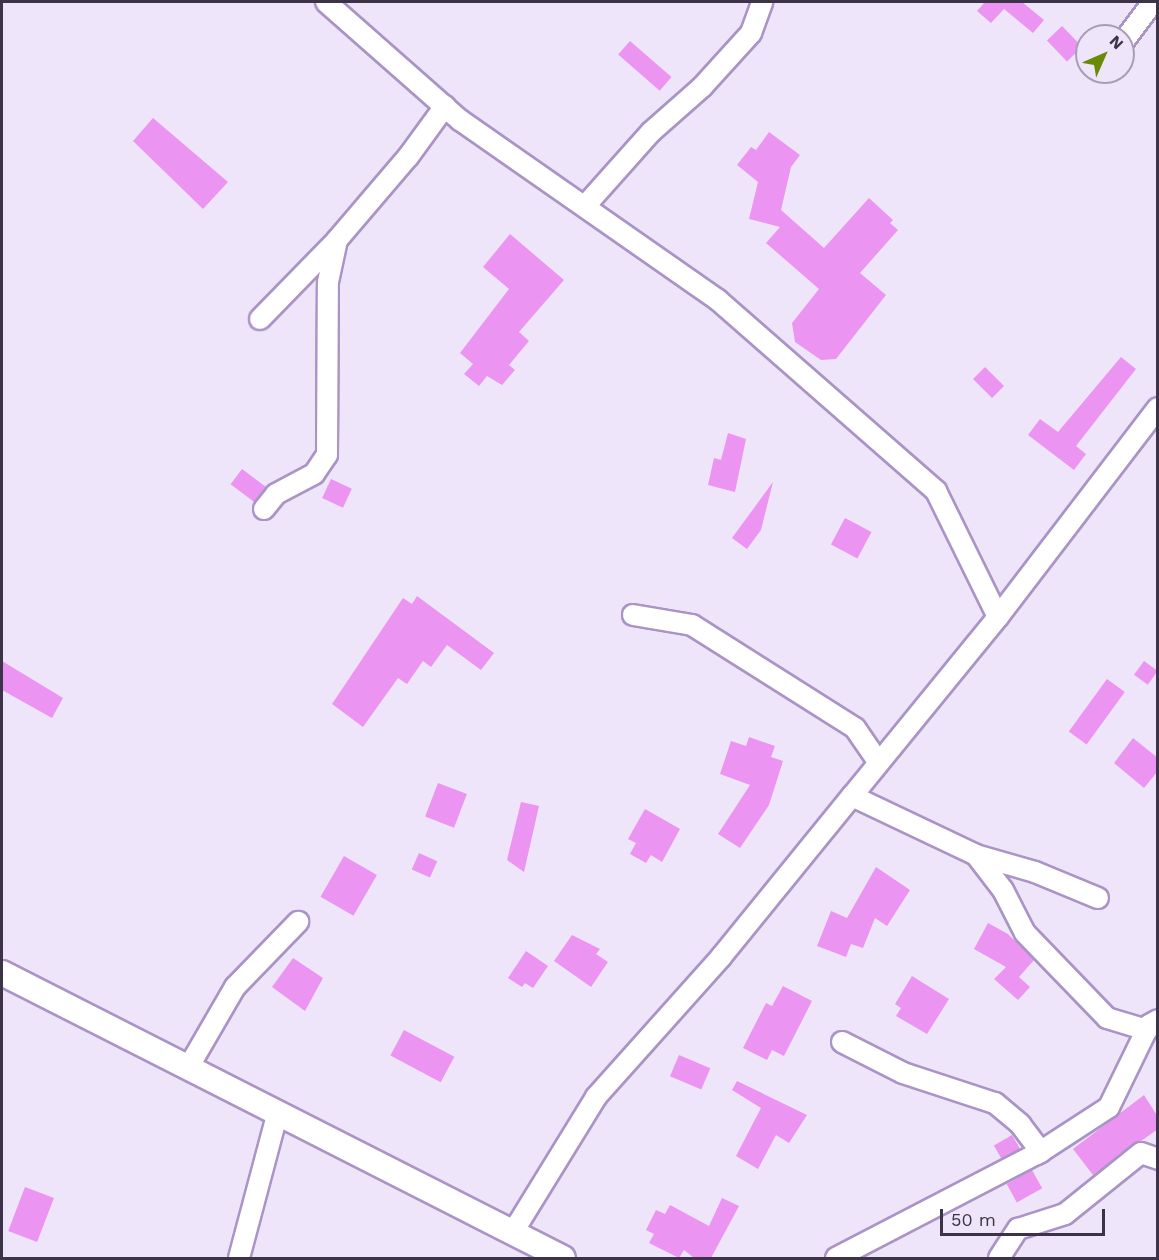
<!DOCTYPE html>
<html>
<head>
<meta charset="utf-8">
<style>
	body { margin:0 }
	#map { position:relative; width:1159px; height:1260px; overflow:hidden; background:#eee5fb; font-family:"Work Sans",sans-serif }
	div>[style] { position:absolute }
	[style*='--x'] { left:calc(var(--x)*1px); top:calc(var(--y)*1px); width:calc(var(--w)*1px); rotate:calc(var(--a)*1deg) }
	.building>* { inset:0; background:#eb94f1; transform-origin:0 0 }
	.roads { filter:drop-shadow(2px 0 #aa94c6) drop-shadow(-2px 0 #aa94c6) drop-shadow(0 2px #aa94c6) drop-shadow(0 -2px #aa94c6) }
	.minor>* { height:20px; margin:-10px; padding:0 10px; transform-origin:10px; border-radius:10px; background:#fff }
	.tertiary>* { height:24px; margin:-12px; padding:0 12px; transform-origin:12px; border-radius:12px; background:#fff }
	span { translate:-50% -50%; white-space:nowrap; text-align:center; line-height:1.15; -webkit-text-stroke:4.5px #eee5fb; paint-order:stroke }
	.frame { position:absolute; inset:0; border:3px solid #3c3348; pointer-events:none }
	.north { position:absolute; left:1075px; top:24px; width:60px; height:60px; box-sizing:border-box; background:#eee5fb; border:2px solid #a79eb3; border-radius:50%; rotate:45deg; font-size:16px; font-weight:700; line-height:24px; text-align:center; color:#3c3348 }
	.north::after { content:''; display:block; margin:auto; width:21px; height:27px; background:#698907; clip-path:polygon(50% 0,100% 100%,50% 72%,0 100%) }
	.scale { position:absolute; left:940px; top:1209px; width:165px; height:27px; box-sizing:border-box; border:3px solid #3c3348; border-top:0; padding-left:8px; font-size:18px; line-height:21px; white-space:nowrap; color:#3c3348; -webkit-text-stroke:4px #eee5fb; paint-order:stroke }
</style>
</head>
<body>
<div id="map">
	<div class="building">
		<div style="clip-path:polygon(985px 2px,1022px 2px,1044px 20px,1033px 33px,1004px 9px,991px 23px,977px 11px)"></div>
		<div style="left:1062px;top:26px;width:29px;height:21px;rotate:46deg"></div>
		<div style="left:630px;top:41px;width:55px;height:18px;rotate:41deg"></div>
		<div style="clip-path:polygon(153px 118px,228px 182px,203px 209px,133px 141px)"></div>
		<div style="clip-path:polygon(769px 132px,800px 155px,791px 167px,781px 210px,824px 248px,869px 198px,893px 220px,890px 223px,898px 230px,860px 273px,886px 295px,836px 359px,821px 360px,795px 342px,792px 323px,819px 289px,766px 243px,780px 227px,749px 219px,758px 182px,737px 165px,751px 147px,756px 150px)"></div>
		<div style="clip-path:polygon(510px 234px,564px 280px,519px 332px,529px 341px,509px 365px,515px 370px,502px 385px,487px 376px,479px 386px,464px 374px,473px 364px,460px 353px,509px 289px,483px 267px)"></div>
		<div style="clip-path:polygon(1121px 357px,1136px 369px,1076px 446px,1086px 454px,1074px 470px,1028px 435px,1040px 419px,1058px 432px)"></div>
		<div style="left:985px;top:367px;width:27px;height:17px;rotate:45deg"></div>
		<div style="clip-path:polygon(728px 433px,746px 439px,735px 492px,708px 485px,714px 458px,721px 460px)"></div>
		<div style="left:242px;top:469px;width:30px;height:19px;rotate:37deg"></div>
		<div style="left:331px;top:479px;width:23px;height:21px;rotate:25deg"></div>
		<div style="clip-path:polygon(773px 482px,761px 530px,747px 549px,732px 538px)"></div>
		<div style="left:845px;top:518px;width:30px;height:30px;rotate:28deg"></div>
		<div style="clip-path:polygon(417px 596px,494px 653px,481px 670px,447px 645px,431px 667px,423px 661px,407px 684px,398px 678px,363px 727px,332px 704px,403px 598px,412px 604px)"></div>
		<div style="clip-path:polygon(2px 661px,63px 698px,52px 718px,2px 690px)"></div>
		<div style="left:1144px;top:661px;width:17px;height:17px;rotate:36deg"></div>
		<div style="left:1107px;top:679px;width:22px;height:65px;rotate:36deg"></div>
		<div style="clip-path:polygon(749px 737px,775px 746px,771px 757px,783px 761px,769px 805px,740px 848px,718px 834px,750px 785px,720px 774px,731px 741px,746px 746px)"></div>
		<div style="clip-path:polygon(1133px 738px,1158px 758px,1158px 771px,1144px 788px,1114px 763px)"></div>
		<div style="left:438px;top:783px;width:31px;height:36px;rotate:21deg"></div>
		<div style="clip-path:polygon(521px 802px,539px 806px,524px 872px,507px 860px)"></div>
		<div style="clip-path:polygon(645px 809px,680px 829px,662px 862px,651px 855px,646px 863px,630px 854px,636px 843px,628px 839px)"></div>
		<div style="left:419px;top:853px;width:20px;height:18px;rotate:24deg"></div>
		<div style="left:344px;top:856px;width:38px;height:47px;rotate:30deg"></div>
		<div style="clip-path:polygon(876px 867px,910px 890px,887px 926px,875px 918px,863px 948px,851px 944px,846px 957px,817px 946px,831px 911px,847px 918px)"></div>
		<div style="clip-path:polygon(988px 923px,1008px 934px,1034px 960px,1019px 977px,1030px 987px,1018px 1000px,994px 979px,1006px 967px,974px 949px)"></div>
		<div style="clip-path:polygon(572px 935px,600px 949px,596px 954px,608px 962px,591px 987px,554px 961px)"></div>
		<div style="clip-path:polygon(526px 951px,548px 966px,533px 988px,525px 983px,522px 987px,508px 978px)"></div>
		<div style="clip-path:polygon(293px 958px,323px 978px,305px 1011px,272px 987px)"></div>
		<div style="clip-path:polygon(912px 976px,949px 999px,927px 1034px,896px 1016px,901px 1008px,895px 1004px)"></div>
		<div style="clip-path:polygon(783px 986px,812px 1001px,784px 1056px,772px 1050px,767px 1060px,743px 1048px,766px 1003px,772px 1006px)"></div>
		<div style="left:404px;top:1030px;width:57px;height:29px;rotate:28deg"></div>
		<div style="left:679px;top:1055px;width:34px;height:23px;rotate:23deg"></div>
		<div style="clip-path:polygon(737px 1081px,807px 1115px,789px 1143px,776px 1135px,758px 1169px,736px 1156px,761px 1108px,732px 1090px)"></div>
		<div style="clip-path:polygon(1144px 1095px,1158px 1117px,1158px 1129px,1093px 1175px,1073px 1149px)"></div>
		<div style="left:1012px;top:1135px;width:16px;height:21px;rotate:60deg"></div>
		<div style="left:1032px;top:1170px;width:21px;height:29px;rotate:61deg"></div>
		<div style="left:25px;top:1187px;width:31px;height:47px;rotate:21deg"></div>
		<div style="clip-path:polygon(722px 1198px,739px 1206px,711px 1258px,694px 1258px,684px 1250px,679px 1258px,649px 1243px,654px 1234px,646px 1230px,656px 1210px,665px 1214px,670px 1205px,709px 1226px)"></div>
	</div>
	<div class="roads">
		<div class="minor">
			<div style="--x:326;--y:2;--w:179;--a:41.4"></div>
			<div style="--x:460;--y:120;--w:315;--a:34.9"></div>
			<div style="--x:718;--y:300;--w:290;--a:41.2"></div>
			<div style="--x:936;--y:491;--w:140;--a:63.8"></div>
			<div style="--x:1123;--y:42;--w:50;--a:-53.1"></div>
			<div style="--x:585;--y:206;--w:99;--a:-48.3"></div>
			<div style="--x:651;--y:132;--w:68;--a:-41.4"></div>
			<div style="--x:702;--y:87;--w:73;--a:-47.8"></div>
			<div style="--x:751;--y:33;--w:33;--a:-70"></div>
			<div style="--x:260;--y:319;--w:110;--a:-45.7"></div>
			<div style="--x:264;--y:509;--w:19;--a:-51"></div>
			<div style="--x:276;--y:494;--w:43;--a:-27.8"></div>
			<div style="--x:314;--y:474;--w:23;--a:-56"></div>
			<div style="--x:327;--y:455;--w:173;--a:-89.7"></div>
			<div style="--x:328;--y:282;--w:43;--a:-77.9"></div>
			<div style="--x:337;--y:240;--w:109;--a:-49.5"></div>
			<div style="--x:408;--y:157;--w:63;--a:-54"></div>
			<div style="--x:633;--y:615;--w:60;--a:9.6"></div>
			<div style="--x:692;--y:625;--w:193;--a:32.3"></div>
			<div style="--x:855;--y:728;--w:42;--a:55.6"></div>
			<div style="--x:852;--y:796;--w:137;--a:25.4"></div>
			<div style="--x:976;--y:855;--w:61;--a:16.1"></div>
			<div style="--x:1035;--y:872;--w:68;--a:22.4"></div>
			<div style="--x:976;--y:855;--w:44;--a:52.4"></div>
			<div style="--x:1003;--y:890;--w:48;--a:62.9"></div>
			<div style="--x:1025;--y:933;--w:118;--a:46"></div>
			<div style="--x:1107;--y:1018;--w:42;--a:16.7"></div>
			<div style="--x:842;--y:1042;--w:68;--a:26.9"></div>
			<div style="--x:903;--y:1073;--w:97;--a:18.1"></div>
			<div style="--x:995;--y:1103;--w:33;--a:40"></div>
			<div style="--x:1020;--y:1124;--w:35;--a:53"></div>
			<div style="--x:188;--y:1068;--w:94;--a:-59.9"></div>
			<div style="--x:235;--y:987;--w:91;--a:-45.9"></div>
			<div style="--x:513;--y:1232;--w:158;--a:-58.4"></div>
			<div style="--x:596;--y:1097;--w:188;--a:-48.2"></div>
			<div style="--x:721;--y:957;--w:208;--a:-50.9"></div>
			<div style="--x:852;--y:796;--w:231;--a:-50.8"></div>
			<div style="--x:998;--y:617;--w:263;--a:-52.6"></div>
			<div style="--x:239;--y:1258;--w:148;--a:-75.1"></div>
			<div style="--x:836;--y:1258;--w:226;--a:-27.4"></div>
			<div style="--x:1037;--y:1154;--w:86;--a:-33.1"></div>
			<div style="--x:1109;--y:1107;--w:91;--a:-64"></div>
			<div style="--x:1149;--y:1025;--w:10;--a:-29"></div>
			<div style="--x:999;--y:1258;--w:35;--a:-57"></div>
			<div style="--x:1018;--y:1229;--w:49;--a:-17.7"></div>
			<div style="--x:1065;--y:1214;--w:97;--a:-38.8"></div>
			<div style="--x:1141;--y:1153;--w:18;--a:19"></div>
		</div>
		<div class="tertiary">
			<div style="--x:2;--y:973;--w:629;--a:26.93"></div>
		</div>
	</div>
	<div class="frame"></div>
	<div class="north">N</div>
	<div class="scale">50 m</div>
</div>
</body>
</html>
